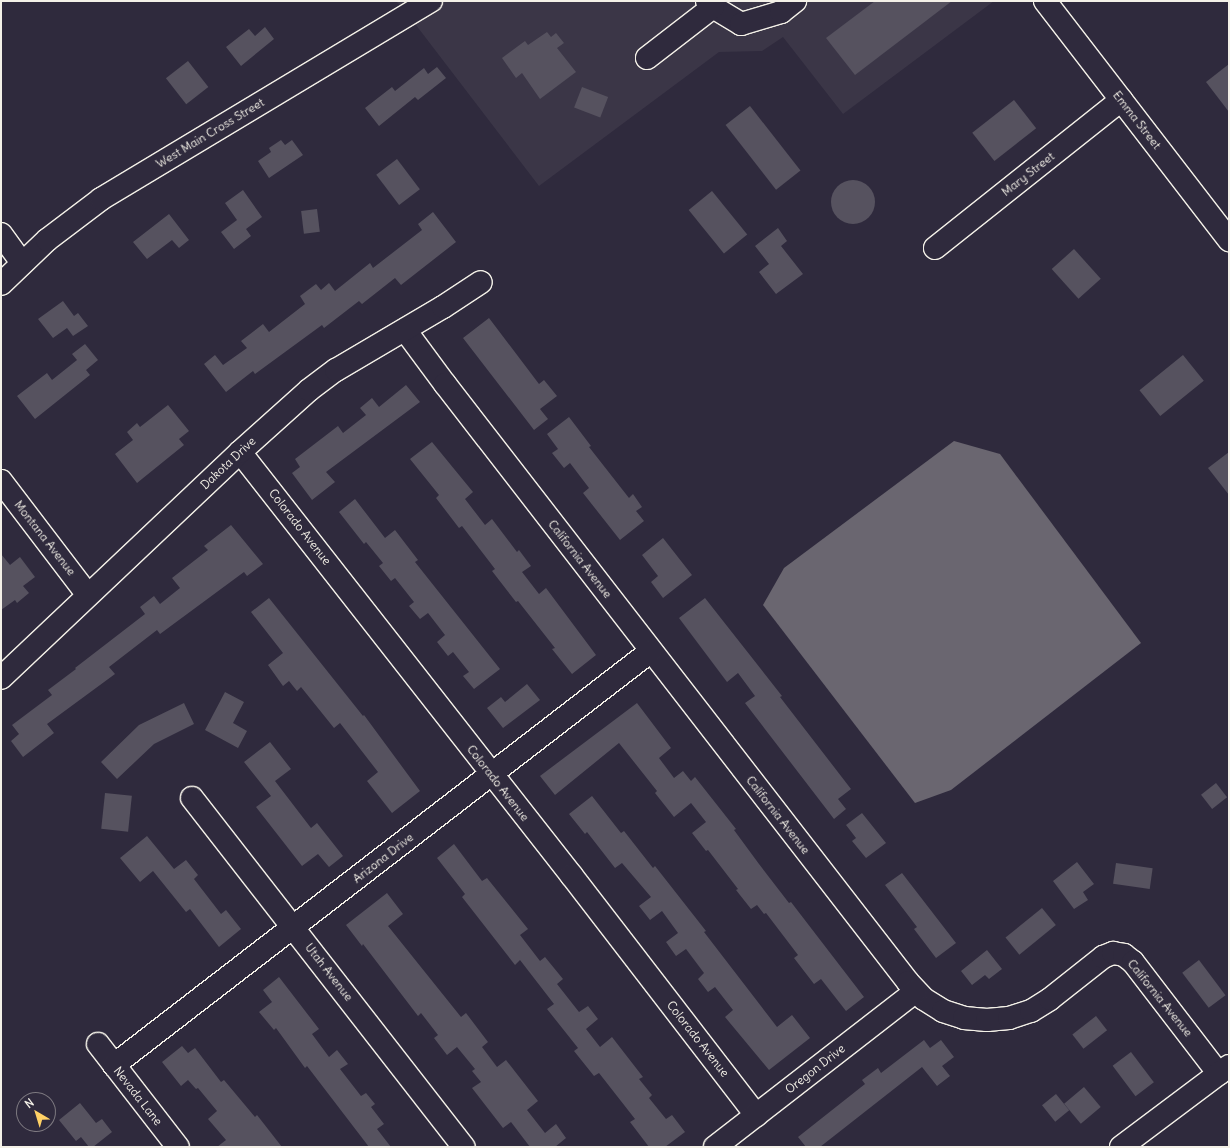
<!DOCTYPE html>
<html>
<head>
<meta charset="utf-8">
<style>
	body { margin:0 }
	#map { position:relative; width:1230px; height:1148px; overflow:hidden; background:#2f2a3d; font-family:Delius,sans-serif }
	div>[style] { position:absolute }
	[style*='--x'] { left:calc(var(--x)*1px); top:calc(var(--y)*1px); width:calc(var(--w)*1px); rotate:calc(var(--a)*1deg) }
	.built>* { inset:0; background:#3b3647 }
	.water>* { inset:0; background:#6a6670 }
	.building>* { inset:0; background:#56525f; transform-origin:0 0 }
	.round { border-radius:50% }
	.roads { filter:drop-shadow(1px 0 #f4f1e8) drop-shadow(-1px 0 #f4f1e8) drop-shadow(0 1px #f4f1e8) drop-shadow(0 -1px #f4f1e8) }
	.minor>* { height:22px; margin:-11px; padding:0 11px; transform-origin:11px; border-radius:11px; background:#2f2a3d }
	.major>* { height:22px; margin:-11px; padding:0 11px; transform-origin:11px; border-radius:11px; background:#2f2a3d }
	span { translate:-50% -50%; white-space:nowrap; text-align:center; line-height:1.15; -webkit-text-stroke:4px #2f2a3d; paint-order:stroke }
	.street-label { font-size:12px; color:#f4f1e8 }
	.frame { position:absolute; inset:0; border:2px solid #f4f1e8; pointer-events:none }
	.north { position:absolute; left:16px; top:1092px; width:40px; height:40px; box-sizing:border-box; background:#2f2a3d; border:1px solid #7e7a81; border-radius:50%; rotate:322deg; font-size:11px; font-weight:700; line-height:16px; text-align:center; color:#f4f1e8 }
	.north::after { content:''; display:block; margin:auto; width:14px; height:18px; background:#ffd166; clip-path:polygon(50% 0,100% 100%,50% 72%,0 100%) }
</style>
</head>
<body>
<div id="map">
	<div class="built">
		<div style="clip-path:polygon(396px 1px,994px 1px,843px 114px,783px 37px,762px 51px,719px 52px,539px 186px,406px 12px)"></div>
	</div>
	<div class="water">
		<div style="clip-path:polygon(954px 441px,1000px 454px,1141px 643px,951px 790px,915px 803px,763px 605px,784px 568px)"></div>
	</div>
	<div class="building">
		<div style="clip-path:polygon(875px 1px,952px 1px,855px 75px,826px 38px)"></div>
		<div style="clip-path:polygon(265px 27px,274px 39px,241px 66px,226px 47px,249px 29px,255px 36px)"></div>
		<div style="clip-path:polygon(547px 32px,551px 37px,556px 33px,564px 43px,557px 48px,576px 72px,540px 99px,522px 73px,516px 78px,502px 58px,525px 41px,528px 45px)"></div>
		<div style="left:188px;top:61px;width:33px;height:28px;rotate:52deg"></div>
		<div style="clip-path:polygon(1229px 64px,1229px 112px,1206px 82px)"></div>
		<div style="clip-path:polygon(437px 67px,446px 78px,418px 100px,415px 97px,379px 126px,365px 108px,392px 87px,395px 91px,424px 68px,428px 74px)"></div>
		<div style="left:582px;top:87px;width:28px;height:22px;rotate:21deg"></div>
		<div style="left:1014px;top:100px;width:36px;height:53px;rotate:52deg"></div>
		<div style="left:750px;top:106px;width:82px;height:31px;rotate:52deg"></div>
		<div style="clip-path:polygon(281px 140px,285px 145px,292px 140px,303px 155px,269px 178px,258px 161px,271px 152px,269px 148px)"></div>
		<div style="left:397px;top:159px;width:38px;height:26px;rotate:53deg"></div>
		<div class="round" style="left:831px;top:180px;width:44px;height:44px"></div>
		<div style="clip-path:polygon(243px 190px,262px 217px,246px 229px,251px 236px,234px 249px,221px 232px,237px 220px,225px 203px)"></div>
		<div style="left:712px;top:191px;width:56px;height:30px;rotate:51deg"></div>
		<div style="left:317px;top:209px;width:23px;height:16px;rotate:83deg"></div>
		<div style="clip-path:polygon(433px 212px,456px 242px,401px 285px,395px 278px,362px 304px,359px 301px,324px 328px,322px 325px,255px 374px,253px 371px,226px 392px,204px 364px,215px 355px,223px 365px,247px 348px,241px 341px,263px 324px,269px 332px,305px 304px,300px 296px,316px 284px,321px 290px,329px 283px,335px 291px,370px 263px,373px 268px,422px 230px,418px 224px)"></div>
		<div style="clip-path:polygon(169px 214px,189px 240px,179px 248px,172px 240px,147px 259px,133px 242px)"></div>
		<div style="clip-path:polygon(778px 228px,787px 241px,781px 246px,803px 274px,776px 294px,759px 272px,769px 264px,755px 246px)"></div>
		<div style="left:1074px;top:249px;width:40px;height:30px;rotate:48deg"></div>
		<div style="clip-path:polygon(63px 301px,74px 316px,78px 313px,88px 326px,73px 336px,67px 328px,53px 338px,38px 319px)"></div>
		<div style="clip-path:polygon(489px 318px,539px 384px,544px 380px,557px 396px,540px 409px,548px 419px,534px 430px,463px 338px)"></div>
		<div style="clip-path:polygon(85px 344px,98px 360px,86px 370px,90px 375px,35px 419px,17px 396px,47px 373px,52px 380px,77px 360px,72px 354px)"></div>
		<div style="left:1183px;top:355px;width:33px;height:56px;rotate:51deg"></div>
		<div style="clip-path:polygon(406px 385px,420px 402px,326px 472px,335px 482px,312px 500px,292px 473px,300px 467px,295px 459px,338px 426px,343px 433px,366px 415px,360px 408px,372px 398px,379px 407px)"></div>
		<div style="clip-path:polygon(168px 405px,189px 431px,179px 439px,184px 445px,137px 483px,115px 454px,133px 440px,127px 432px,137px 423px,140px 427px)"></div>
		<div style="clip-path:polygon(569px 417px,591px 446px,589px 447px,629px 498px,633px 494px,642px 507px,636px 511px,644px 521px,620px 540px,583px 493px,589px 488px,570px 463px,564px 468px,552px 453px,558px 449px,547px 434px)"></div>
		<div style="clip-path:polygon(432px 442px,473px 492px,465px 499px,485px 525px,492px 519px,517px 552px,519px 550px,531px 566px,522px 572px,539px 594px,546px 588px,596px 655px,572px 674px,552px 649px,555px 648px,518px 601px,516px 602px,492px 571px,495px 569px,462px 526px,459px 528px,436px 498px,439px 495px,410px 459px)"></div>
		<div style="clip-path:polygon(1229px 452px,1229px 495px,1208px 468px)"></div>
		<div style="clip-path:polygon(355px 499px,385px 538px,395px 530px,418px 560px,415px 562px,500px 669px,474px 689px,463px 676px,469px 672px,453px 652px,448px 656px,437px 642px,445px 635px,428px 613px,420px 619px,409px 606px,414px 602px,395px 578px,391px 581px,379px 566px,383px 563px,366px 542px,364px 544px,339px 512px)"></div>
		<div style="clip-path:polygon(231px 525px,263px 564px,247px 576px,244px 572px,160px 634px,157px 630px,109px 667px,115px 674px,47px 724px,54px 733px,23px 757px,11px 741px,19px 734px,12px 725px,52px 695px,48px 690px,76px 669px,75px 668px,145px 614px,140px 607px,154px 596px,160px 604px,180px 588px,172px 578px,208px 550px,204px 546px)"></div>
		<div style="clip-path:polygon(663px 538px,692px 575px,663px 598px,651px 582px,658px 576px,642px 555px)"></div>
		<div style="clip-path:polygon(1px 554px,10px 565px,20px 557px,35px 577px,23px 586px,29px 593px,17px 603px,15px 600px,1px 610px)"></div>
		<div style="clip-path:polygon(269px 598px,363px 716px,364px 715px,420px 791px,392px 813px,367px 781px,378px 772px,340px 723px,334px 728px,301px 687px,297px 691px,289px 681px,283px 686px,268px 665px,283px 653px,251px 612px)"></div>
		<div style="clip-path:polygon(705px 598px,782px 696px,780px 697px,851px 789px,838px 799px,846px 809px,834px 819px,745px 703px,755px 696px,738px 673px,727px 682px,679px 618px)"></div>
		<div style="clip-path:polygon(527px 684px,540px 700px,503px 728px,487px 708px,501px 697px,505px 702px)"></div>
		<div style="clip-path:polygon(225px 692px,244px 702px,233px 723px,247px 731px,238px 748px,205px 730px)"></div>
		<div style="clip-path:polygon(184px 703px,194px 724px,154px 744px,117px 779px,101px 762px,139px 725px)"></div>
		<div style="clip-path:polygon(637px 703px,671px 748px,659px 758px,674px 778px,683px 771px,691px 781px,695px 777px,736px 829px,734px 830px,759px 864px,789px 903px,791px 902px,864px 997px,846px 1011px,821px 979px,814px 984px,794px 958px,798px 955px,766px 913px,764px 914px,757px 905px,751px 909px,736px 890px,738px 889px,708px 850px,706px 851px,692px 833px,706px 822px,691px 803px,674px 817px,655px 793px,657px 791px,619px 743px,555px 795px,540px 776px)"></div>
		<div style="clip-path:polygon(270px 742px,291px 769px,275px 781px,311px 828px,317px 823px,343px 856px,329px 867px,318px 854px,302px 866px,256px 807px,271px 796px,244px 762px)"></div>
		<div style="left:1216px;top:783px;width:18px;height:19px;rotate:52deg"></div>
		<div style="left:105px;top:793px;width:27px;height:36px;rotate:6deg"></div>
		<div style="clip-path:polygon(592px 796px,621px 833px,624px 831px,653px 868px,655px 866px,706px 931px,704px 932px,777px 1027px,792px 1015px,810px 1038px,769px 1070px,725px 1017px,733px 1010px,715px 987px,708px 992px,698px 979px,704px 973px,686px 949px,676px 956px,666px 942px,678px 933px,662px 911px,650px 920px,639px 906px,651px 897px,622px 863px,615px 868px,587px 832px,585px 834px,569px 814px)"></div>
		<div style="clip-path:polygon(862px 813px,886px 843px,866px 858px,852px 841px,856px 838px,846px 825px)"></div>
		<div style="clip-path:polygon(147px 836px,174px 869px,186px 860px,198px 875px,194px 879px,221px 914px,226px 910px,241px 929px,219px 947px,190px 909px,186px 912px,153px 871px,140px 882px,120px 858px)"></div>
		<div style="clip-path:polygon(454px 844px,482px 881px,487px 878px,528px 929px,520px 935px,540px 961px,545px 957px,563px 979px,557px 984px,579px 1012px,588px 1006px,598px 1019px,586px 1029px,600px 1047px,612px 1037px,643px 1077px,639px 1079px,652px 1095px,649px 1098px,666px 1119px,672px 1115px,685px 1132px,665px 1147px,649px 1147px,630px 1122px,635px 1119px,599px 1073px,594px 1076px,574px 1051px,578px 1048px,547px 1009px,554px 1004px,520px 960px,515px 965px,462px 897px,465px 894px,437px 858px)"></div>
		<div style="clip-path:polygon(1077px 862px,1094px 884px,1083px 892px,1088px 900px,1074px 909px,1053px 881px)"></div>
		<div style="left:1116px;top:863px;width:37px;height:21px;rotate:8deg"></div>
		<div style="clip-path:polygon(902px 873px,956px 943px,936px 958px,914px 929px,917px 927px,885px 885px)"></div>
		<div style="clip-path:polygon(387px 893px,403px 914px,388px 926px,461px 1017px,466px 1013px,488px 1042px,482px 1047px,497px 1067px,506px 1060px,538px 1101px,527px 1110px,545px 1133px,556px 1124px,566px 1138px,555px 1147px,530px 1147px,511px 1122px,503px 1128px,472px 1088px,481px 1082px,472px 1071px,475px 1069px,457px 1047px,447px 1055px,434px 1038px,438px 1035px,421px 1013px,418px 1016px,363px 944px,362px 946px,346px 925px)"></div>
		<div style="left:1042px;top:908px;width:22px;height:47px;rotate:51deg"></div>
		<div style="clip-path:polygon(987px 950px,1002px 969px,989px 979px,985px 975px,972px 985px,961px 971px)"></div>
		<div style="left:1199px;top:960px;width:44px;height:21px;rotate:53deg"></div>
		<div style="clip-path:polygon(279px 977px,319px 1029px,312px 1034px,329px 1057px,337px 1050px,348px 1064px,340px 1069px,361px 1096px,366px 1093px,375px 1104px,371px 1107px,384px 1124px,377px 1129px,391px 1147px,369px 1147px,307px 1066px,305px 1068px,276px 1028px,274px 1030px,259px 1012px,272px 1002px,263px 990px)"></div>
		<div style="left:1096px;top:1016px;width:18px;height:30px;rotate:52deg"></div>
		<div style="clip-path:polygon(924px 1040px,930px 1048px,941px 1040px,954px 1057px,942px 1066px,950px 1076px,937px 1086px,922px 1067px,820px 1147px,806px 1147px,798px 1137px,865px 1084px,862px 1080px,878px 1068px,881px 1073px)"></div>
		<div style="clip-path:polygon(182px 1046px,188px 1053px,195px 1048px,221px 1082px,224px 1080px,255px 1117px,257px 1115px,282px 1147px,217px 1147px,226px 1140px,208px 1119px,217px 1111px,198px 1088px,196px 1089px,188px 1080px,181px 1086px,162px 1062px)"></div>
		<div style="left:1131px;top:1052px;width:38px;height:23px;rotate:53deg"></div>
		<div style="left:1084px;top:1087px;width:26px;height:26px;rotate:50deg"></div>
		<div style="left:1056px;top:1094px;width:21px;height:18px;rotate:51deg"></div>
		<div style="clip-path:polygon(80px 1103px,96px 1123px,102px 1119px,112px 1132px,93px 1147px,89px 1147px,81px 1137px,76px 1141px,59px 1120px)"></div>
	</div>
	<div class="roads">
		<div class="minor">
			<div style="--x:707;--y:1;--w:8;--a:45"></div>
			<div style="--x:713;--y:7;--w:33;--a:31"></div>
			<div style="--x:741;--y:24;--w:42;--a:-16.7"></div>
			<div style="--x:781;--y:12;--w:18;--a:-38"></div>
			<div style="--x:1045;--y:1;--w:302;--a:52.4"></div>
			<div style="--x:647;--y:58;--w:83;--a:-37.7"></div>
			<div style="--x:1;--y:234;--w:36;--a:54"></div>
			<div style="--x:935;--y:248;--w:238;--a:-38.5"></div>
			<div style="--x:405;--y:330;--w:67;--a:53.5"></div>
			<div style="--x:445;--y:384;--w:756;--a:52.25"></div>
			<div style="--x:908;--y:982;--w:23;--a:47"></div>
			<div style="--x:924;--y:999;--w:22;--a:32"></div>
			<div style="--x:943;--y:1011;--w:22;--a:18"></div>
			<div style="--x:964;--y:1018;--w:23;--a:5"></div>
			<div style="--x:987;--y:1020;--w:22;--a:-5"></div>
			<div style="--x:1009;--y:1018;--w:23;--a:-18"></div>
			<div style="--x:1031;--y:1011;--w:22;--a:-32"></div>
			<div style="--x:1050;--y:999;--w:68;--a:-38.4"></div>
			<div style="--x:1103;--y:957;--w:11;--a:-22"></div>
			<div style="--x:1113;--y:953;--w:11;--a:10"></div>
			<div style="--x:1124;--y:955;--w:11;--a:38"></div>
			<div style="--x:1133;--y:962;--w:141;--a:52.5"></div>
			<div style="--x:240;--y:452;--w:539;--a:51.94"></div>
			<div style="--x:572;--y:876;--w:302;--a:52.4"></div>
			<div style="--x:1;--y:481;--w:143;--a:52.7"></div>
			<div style="--x:1;--y:678;--w:329;--a:-43.4"></div>
			<div style="--x:240;--y:452;--w:93;--a:-41.9"></div>
			<div style="--x:309;--y:390;--w:34;--a:-37"></div>
			<div style="--x:336;--y:370;--w:124;--a:-30.5"></div>
			<div style="--x:443;--y:307;--w:45;--a:-33.3"></div>
			<div style="--x:192;--y:798;--w:442;--a:52.1"></div>
			<div style="--x:98;--y:1044;--w:130;--a:52.2"></div>
			<div style="--x:114;--y:1065;--w:678;--a:-37.63"></div>
			<div style="--x:715;--y:1147;--w:254;--a:-37.8"></div>
			<div style="--x:1121;--y:1147;--w:135;--a:-36.9"></div>
		</div>
		<div class="major">
			<div style="--x:1;--y:284;--w:64;--a:-43.7"></div>
			<div style="--x:47;--y:240;--w:68;--a:-37.2"></div>
			<div style="--x:101;--y:199;--w:385;--a:-31"></div>
		</div>
	</div>
	<div class="street-label">
		<span style="left:1137px;top:120px;rotate:52deg">Emma Street</span>
		<span style="left:210px;top:133px;rotate:-31deg">West Main Cross Street</span>
		<span style="left:1028px;top:174px;rotate:-38deg">Mary Street</span>
		<span style="left:228px;top:463px;rotate:-43deg">Dakota Drive</span>
		<span style="left:300px;top:527px;rotate:52deg">Colorado Avenue</span>
		<span style="left:45px;top:538px;rotate:52deg">Montana Avenue</span>
		<span style="left:580px;top:559px;rotate:52deg">California Avenue</span>
		<span style="left:498px;top:783px;rotate:52deg">Colorado Avenue</span>
		<span style="left:778px;top:815px;rotate:52deg">California Avenue</span>
		<span style="left:383px;top:858px;rotate:-38deg">Arizona Drive</span>
		<span style="left:329px;top:972px;rotate:52deg">Utah Avenue</span>
		<span style="left:1160px;top:998px;rotate:51deg">California Avenue</span>
		<span style="left:698px;top:1039px;rotate:52deg">Colorado Avenue</span>
		<span style="left:815px;top:1069px;rotate:-38deg">Oregon Drive</span>
		<span style="left:138px;top:1096px;rotate:52deg">Nevada Lane</span>
	</div>
	<div class="frame"></div>
	<div class="north">N</div>
</div>
</body>
</html>
